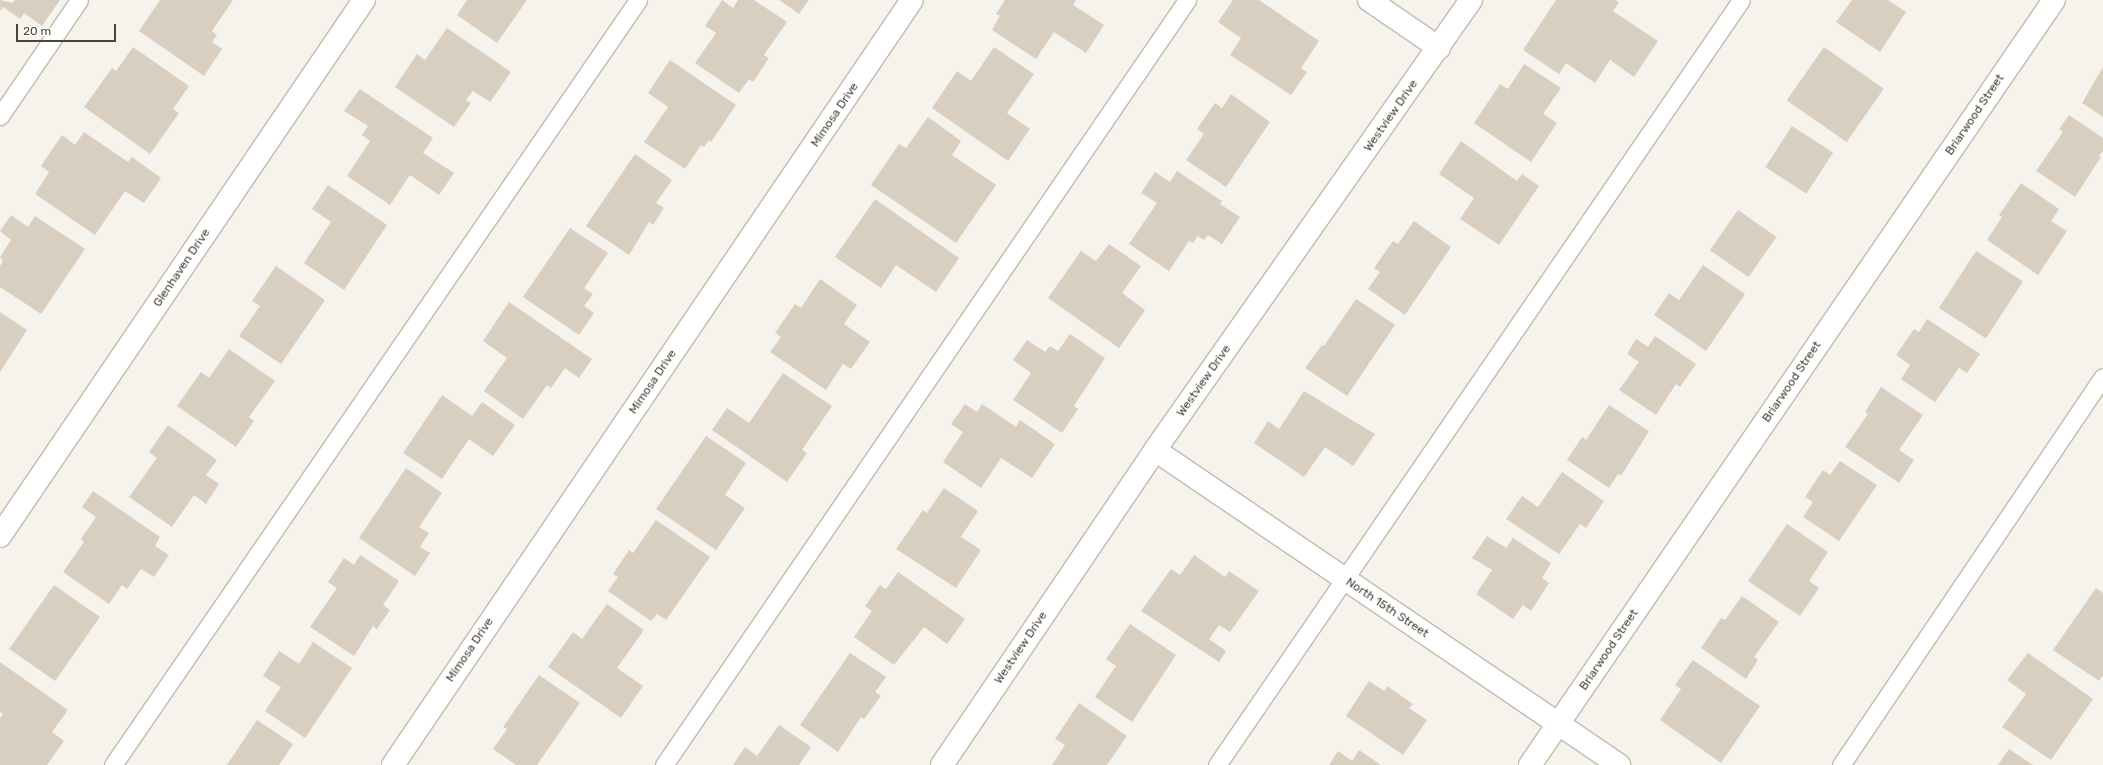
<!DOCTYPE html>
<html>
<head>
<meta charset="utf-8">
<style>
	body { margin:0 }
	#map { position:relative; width:2103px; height:765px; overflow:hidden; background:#f6f3ec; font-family:Rubik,sans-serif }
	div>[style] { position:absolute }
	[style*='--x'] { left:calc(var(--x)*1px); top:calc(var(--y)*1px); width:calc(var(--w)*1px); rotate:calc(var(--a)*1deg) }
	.building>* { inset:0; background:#d8cfc1; transform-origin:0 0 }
	.roads { filter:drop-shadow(1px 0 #c2bbae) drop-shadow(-1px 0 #c2bbae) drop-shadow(0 1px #c2bbae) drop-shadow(0 -1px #c2bbae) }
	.service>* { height:17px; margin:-8.5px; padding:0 8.5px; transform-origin:8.5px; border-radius:8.5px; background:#fff }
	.minor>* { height:22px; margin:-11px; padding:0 11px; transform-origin:11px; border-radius:11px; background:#fff }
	span { translate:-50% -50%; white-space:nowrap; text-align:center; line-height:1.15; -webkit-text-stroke:3.5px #fff; paint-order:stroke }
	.street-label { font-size:12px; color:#4b4439 }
	.scale { position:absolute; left:16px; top:24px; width:100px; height:18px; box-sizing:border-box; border:2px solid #4b4439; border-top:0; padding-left:5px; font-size:12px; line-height:14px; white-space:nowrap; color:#4b4439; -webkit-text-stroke:3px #fff; paint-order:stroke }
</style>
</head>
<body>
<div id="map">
	<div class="building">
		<div style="clip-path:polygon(0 0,13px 3px,15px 0,60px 0,42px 26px,24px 13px,20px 19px,3px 7px,0 11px)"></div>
		<div style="clip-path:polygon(160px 0,233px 0,212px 31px,217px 35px,212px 42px,222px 49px,204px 76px,139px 31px)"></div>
		<div style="clip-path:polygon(467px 0,527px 0,497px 43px,457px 15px)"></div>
		<div style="clip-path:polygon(722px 0,733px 8px,738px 0,754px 0,787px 22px,764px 55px,769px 58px,753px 82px,749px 79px,739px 93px,695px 63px,716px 33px,705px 26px)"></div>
		<div style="clip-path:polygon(779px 0,809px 0,799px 14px)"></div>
		<div style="clip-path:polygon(1005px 0,1076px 0,1073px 5px,1104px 25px,1086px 53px,1054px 32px,1036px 59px,992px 30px,1000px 16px,996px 14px)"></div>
		<div style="clip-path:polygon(1233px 0,1259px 0,1319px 41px,1301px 68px,1307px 72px,1291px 95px,1230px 55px,1241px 38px,1218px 22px)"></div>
		<div style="clip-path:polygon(1556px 0,1615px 0,1619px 2px,1613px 11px,1658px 41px,1634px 77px,1610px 60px,1595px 83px,1566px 63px,1559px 74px,1523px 50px)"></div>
		<div style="clip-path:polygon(1852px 0,1888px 0,1906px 12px,1880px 52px,1836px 22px)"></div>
		<div style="clip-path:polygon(447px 28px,511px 72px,490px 102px,473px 91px,466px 100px,471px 103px,454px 127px,395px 87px,417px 54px,425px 60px)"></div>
		<div style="clip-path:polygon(133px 47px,189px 86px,173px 109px,179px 113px,150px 154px,84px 107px,112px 68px,116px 71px)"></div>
		<div style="clip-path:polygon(994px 47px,1034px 74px,1007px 113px,1030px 129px,1008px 161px,932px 108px,957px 71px,971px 81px)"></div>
		<div style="left:1824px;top:47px;width:73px;height:65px;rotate:35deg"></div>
		<div style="clip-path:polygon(670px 60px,736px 105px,711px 142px,709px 140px,704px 147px,701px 145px,685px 169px,644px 142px,668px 107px,648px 93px)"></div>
		<div style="clip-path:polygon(1524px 64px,1561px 88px,1543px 114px,1557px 123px,1531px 162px,1474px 123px,1500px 84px,1508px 89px)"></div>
		<div style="clip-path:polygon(2103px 67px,2103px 117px,2082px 103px)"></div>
		<div style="clip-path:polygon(360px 89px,433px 138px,423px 153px,454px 173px,439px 195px,410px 175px,390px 205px,347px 176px,370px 141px,362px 135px,368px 126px,344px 111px)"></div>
		<div style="clip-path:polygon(1231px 94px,1270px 122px,1226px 187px,1186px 160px,1204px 134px,1197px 129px,1215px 103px,1222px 108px)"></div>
		<div style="clip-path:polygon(2069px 115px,2103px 138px,2103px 151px,2099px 156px,2101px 157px,2075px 197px,2036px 171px,2063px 132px,2059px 129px)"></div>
		<div style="clip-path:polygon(928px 117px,961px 141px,952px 155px,996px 185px,956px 243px,871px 185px,899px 144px,906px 148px)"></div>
		<div style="left:1792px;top:126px;width:49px;height:49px;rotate:33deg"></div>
		<div style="clip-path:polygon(84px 132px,128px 162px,132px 157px,161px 178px,144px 203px,125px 191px,95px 235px,35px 194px,49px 172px,41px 166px,62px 135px,75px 145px)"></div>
		<div style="clip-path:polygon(1461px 141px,1517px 181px,1522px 174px,1539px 186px,1499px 245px,1460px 219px,1474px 198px,1439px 174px)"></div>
		<div style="clip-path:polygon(635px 154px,672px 180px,656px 203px,664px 208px,653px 225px,649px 222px,629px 255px,586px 226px)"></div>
		<div style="clip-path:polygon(1177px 171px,1222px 201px,1220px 204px,1240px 217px,1222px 244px,1208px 235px,1204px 240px,1198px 236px,1193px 243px,1189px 241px,1169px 271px,1129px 244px,1157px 203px,1141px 193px,1155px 172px,1170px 182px)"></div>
		<div style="clip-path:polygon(2021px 183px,2059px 209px,2051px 221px,2067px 231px,2038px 275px,1987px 240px,2002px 217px,1999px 215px)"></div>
		<div style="clip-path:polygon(328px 185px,387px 225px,344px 290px,304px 263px,331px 222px,312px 209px)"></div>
		<div style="clip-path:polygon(875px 199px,959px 258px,936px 292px,896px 265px,881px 288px,835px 257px)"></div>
		<div style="left:1738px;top:210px;width:47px;height:49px;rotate:35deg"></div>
		<div style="clip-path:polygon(11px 215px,28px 227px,35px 216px,85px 249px,41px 314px,0 287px,0 266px,3px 261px,0 257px,11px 240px,0 231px)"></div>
		<div style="clip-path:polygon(1414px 221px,1451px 247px,1405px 315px,1368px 289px,1380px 272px,1374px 268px,1393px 241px,1398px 244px)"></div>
		<div style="clip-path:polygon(570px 228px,608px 253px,584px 288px,593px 294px,584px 306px,594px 313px,579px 335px,523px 297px)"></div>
		<div style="clip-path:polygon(1109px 244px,1141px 266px,1122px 293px,1145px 310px,1119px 348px,1048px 298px,1081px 251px,1096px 261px)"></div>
		<div style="left:1976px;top:251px;width:56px;height:68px;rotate:33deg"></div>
		<div style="clip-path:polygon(1703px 265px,1745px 294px,1706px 351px,1654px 315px,1669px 293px,1679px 300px)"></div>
		<div style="clip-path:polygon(276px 266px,325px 300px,281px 364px,239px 336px,260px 306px,252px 301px)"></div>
		<div style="clip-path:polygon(820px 279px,857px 305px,844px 324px,870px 342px,851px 369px,843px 364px,826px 390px,770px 352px,781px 337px,775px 333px,795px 304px,801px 308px)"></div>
		<div style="clip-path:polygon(1356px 299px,1395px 325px,1347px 396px,1305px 368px,1322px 345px,1324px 346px)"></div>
		<div style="clip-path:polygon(509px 302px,592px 359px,579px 378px,565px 368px,551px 388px,547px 385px,523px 419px,484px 391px,507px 358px,483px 341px)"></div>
		<div style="clip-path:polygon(0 312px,27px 330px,0 372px)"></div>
		<div style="clip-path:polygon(1927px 319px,1980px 354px,1967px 373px,1959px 368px,1935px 402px,1901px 379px,1910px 365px,1896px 355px,1914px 329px,1919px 332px)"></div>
		<div style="clip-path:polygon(1070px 334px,1105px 358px,1074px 406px,1078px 409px,1062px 433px,1013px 400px,1031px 373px,1013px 360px,1027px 340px,1045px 352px,1050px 346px,1058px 351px)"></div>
		<div style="clip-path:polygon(1655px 336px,1696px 364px,1680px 387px,1676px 384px,1656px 415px,1619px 390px,1639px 362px,1627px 354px,1636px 339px,1648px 347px)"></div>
		<div style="clip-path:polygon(229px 349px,275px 381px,249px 417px,254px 421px,236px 447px,177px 406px,201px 372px,209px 378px)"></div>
		<div style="clip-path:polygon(783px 373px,832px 406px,802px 450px,807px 453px,787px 482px,712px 430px,727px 408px,749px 423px)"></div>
		<div style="clip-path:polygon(1881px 387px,1923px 415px,1899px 450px,1914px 460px,1899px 483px,1845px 447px,1868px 414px,1865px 412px)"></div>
		<div style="clip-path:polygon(1304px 391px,1375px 434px,1353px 466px,1325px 447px,1304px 477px,1254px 443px,1268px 421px,1279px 429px)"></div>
		<div style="clip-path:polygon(442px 395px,472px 416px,482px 402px,515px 425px,493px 456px,469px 439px,442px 479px,403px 453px)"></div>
		<div style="clip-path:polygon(965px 404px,977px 412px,982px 404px,1016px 427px,1020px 420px,1055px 444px,1032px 478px,1001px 458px,981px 488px,943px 462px,963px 432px,951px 424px)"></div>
		<div style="clip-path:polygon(1609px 405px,1649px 431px,1621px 476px,1618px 474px,1609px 488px,1567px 460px,1582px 437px,1586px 440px)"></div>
		<div style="clip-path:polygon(168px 425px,217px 460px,206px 475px,219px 484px,206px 504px,194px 495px,172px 527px,129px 497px,157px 458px,149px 452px)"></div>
		<div style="clip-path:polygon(706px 436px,746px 463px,725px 495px,745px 508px,716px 550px,656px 509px)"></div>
		<div style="clip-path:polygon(1840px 461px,1877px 485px,1839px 541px,1803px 517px,1813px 502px,1805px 497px,1823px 470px,1830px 475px)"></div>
		<div style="clip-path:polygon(406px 468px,442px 493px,419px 527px,429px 533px,420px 547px,430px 553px,415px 576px,359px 538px)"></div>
		<div style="clip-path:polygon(1562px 472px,1604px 501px,1586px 528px,1580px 524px,1559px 554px,1506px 519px,1522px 496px,1538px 507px)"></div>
		<div style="clip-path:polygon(944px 488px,978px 511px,961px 537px,981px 550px,956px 588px,896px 549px,923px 510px,927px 513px)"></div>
		<div style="clip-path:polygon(93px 491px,160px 537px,155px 546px,169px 555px,154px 577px,141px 569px,127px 589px,122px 585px,109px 604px,63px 572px,84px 542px,81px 539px,96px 517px,82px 507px)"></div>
		<div style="clip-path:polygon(656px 520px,710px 557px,666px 620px,657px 614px,651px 621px,608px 591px,618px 577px,613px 574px,629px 550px,633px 553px)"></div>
		<div style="clip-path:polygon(1787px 524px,1828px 552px,1809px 581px,1819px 588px,1800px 616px,1748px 581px)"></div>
		<div style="clip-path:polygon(1487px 536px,1506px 548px,1513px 538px,1551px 563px,1542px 578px,1549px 583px,1531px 611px,1523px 605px,1513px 619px,1476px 594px,1492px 570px,1472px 558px)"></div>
		<div style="clip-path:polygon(360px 555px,399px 581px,383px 605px,390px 610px,377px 629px,373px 626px,354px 656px,310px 627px,337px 588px,328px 582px,344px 558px,354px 565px)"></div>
		<div style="clip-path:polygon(1194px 555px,1225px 577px,1229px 571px,1259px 591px,1230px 632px,1219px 625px,1209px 639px,1226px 651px,1219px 662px,1141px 611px,1171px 569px,1180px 575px)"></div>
		<div style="clip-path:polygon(898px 572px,965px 619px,947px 644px,924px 627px,894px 665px,854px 637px,872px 611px,865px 606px,880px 585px,886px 589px)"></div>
		<div style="left:54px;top:585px;width:56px;height:78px;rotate:35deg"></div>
		<div style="clip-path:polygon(2096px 588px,2103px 593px,2103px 675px,2099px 681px,2053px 650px)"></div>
		<div style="clip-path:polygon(1742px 596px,1779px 622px,1754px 657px,1758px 660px,1746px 679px,1701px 648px,1721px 618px,1725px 620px)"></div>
		<div style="clip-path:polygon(607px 604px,644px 630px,617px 668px,643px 686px,621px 718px,548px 667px,573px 632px,582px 639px)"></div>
		<div style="clip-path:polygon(1130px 624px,1176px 655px,1132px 722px,1095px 697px,1116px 666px,1106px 659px)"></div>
		<div style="clip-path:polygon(313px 642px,352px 668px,305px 738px,265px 711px,281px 687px,263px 676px,279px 651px,299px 664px)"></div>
		<div style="clip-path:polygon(850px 653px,886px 677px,875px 692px,881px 696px,864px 719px,861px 717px,838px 752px,800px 725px)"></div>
		<div style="clip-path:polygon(2028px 653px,2093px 699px,2051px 760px,2002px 727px,2026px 694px,2007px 680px)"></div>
		<div style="clip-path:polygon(1693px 660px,1760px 706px,1721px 763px,1660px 720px,1681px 689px,1675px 685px)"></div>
		<div style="clip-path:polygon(0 662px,68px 710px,52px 732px,64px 741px,47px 765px,0 765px,0 718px,3px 714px,0 712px)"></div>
		<div style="clip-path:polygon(539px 675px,580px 703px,537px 765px,516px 765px,493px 749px,507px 729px,503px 727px)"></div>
		<div style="clip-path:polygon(1369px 681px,1384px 691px,1387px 686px,1413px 704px,1409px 708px,1427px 720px,1403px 755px,1346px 716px)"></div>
		<div style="clip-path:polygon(1079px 703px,1127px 736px,1107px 765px,1052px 765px,1065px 745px,1055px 739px)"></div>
		<div style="clip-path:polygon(257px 720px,293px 744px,279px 765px,227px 765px)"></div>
		<div style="clip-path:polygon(779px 725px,811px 747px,799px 765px,733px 765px,745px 747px,757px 756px)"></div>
		<div style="clip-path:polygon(2009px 749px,2033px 765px,1998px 765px)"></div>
		<div style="clip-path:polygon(1359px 750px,1381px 765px,1329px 765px,1338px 751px,1352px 761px)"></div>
	</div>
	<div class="roads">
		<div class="service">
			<div style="--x:0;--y:116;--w:140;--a:-55.7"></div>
			<div style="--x:113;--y:765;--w:928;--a:-55.54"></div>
			<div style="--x:664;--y:765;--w:927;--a:-55.64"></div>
			<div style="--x:1217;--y:765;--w:927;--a:-55.59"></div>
			<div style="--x:1841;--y:765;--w:468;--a:-56"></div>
		</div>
		<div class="minor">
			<div style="--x:1369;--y:0;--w:85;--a:34.4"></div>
			<div style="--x:1155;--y:450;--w:561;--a:34.17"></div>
			<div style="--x:0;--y:536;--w:648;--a:-55.82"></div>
			<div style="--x:393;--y:765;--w:924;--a:-55.85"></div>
			<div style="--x:942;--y:765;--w:380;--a:-55.9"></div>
			<div style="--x:1155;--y:450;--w:550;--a:-54.92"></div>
			<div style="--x:1530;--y:765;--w:927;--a:-55.59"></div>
		</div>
	</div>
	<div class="street-label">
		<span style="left:835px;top:115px;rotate:-56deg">Mimosa Drive</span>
		<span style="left:1975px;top:115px;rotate:-56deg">Briarwood Street</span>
		<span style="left:1391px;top:116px;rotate:-55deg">Westview Drive</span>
		<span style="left:182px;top:268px;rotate:-56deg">Glenhaven Drive</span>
		<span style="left:1204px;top:381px;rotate:-55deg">Westview Drive</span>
		<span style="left:653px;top:382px;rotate:-56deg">Mimosa Drive</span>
		<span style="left:1792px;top:382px;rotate:-56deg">Briarwood Street</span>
		<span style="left:1387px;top:608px;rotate:34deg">North 15th Street</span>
		<span style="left:1021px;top:648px;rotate:-56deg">Westview Drive</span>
		<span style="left:470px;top:650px;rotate:-56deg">Mimosa Drive</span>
		<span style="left:1609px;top:650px;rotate:-56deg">Briarwood Street</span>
	</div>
	<div class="scale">20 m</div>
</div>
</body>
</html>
